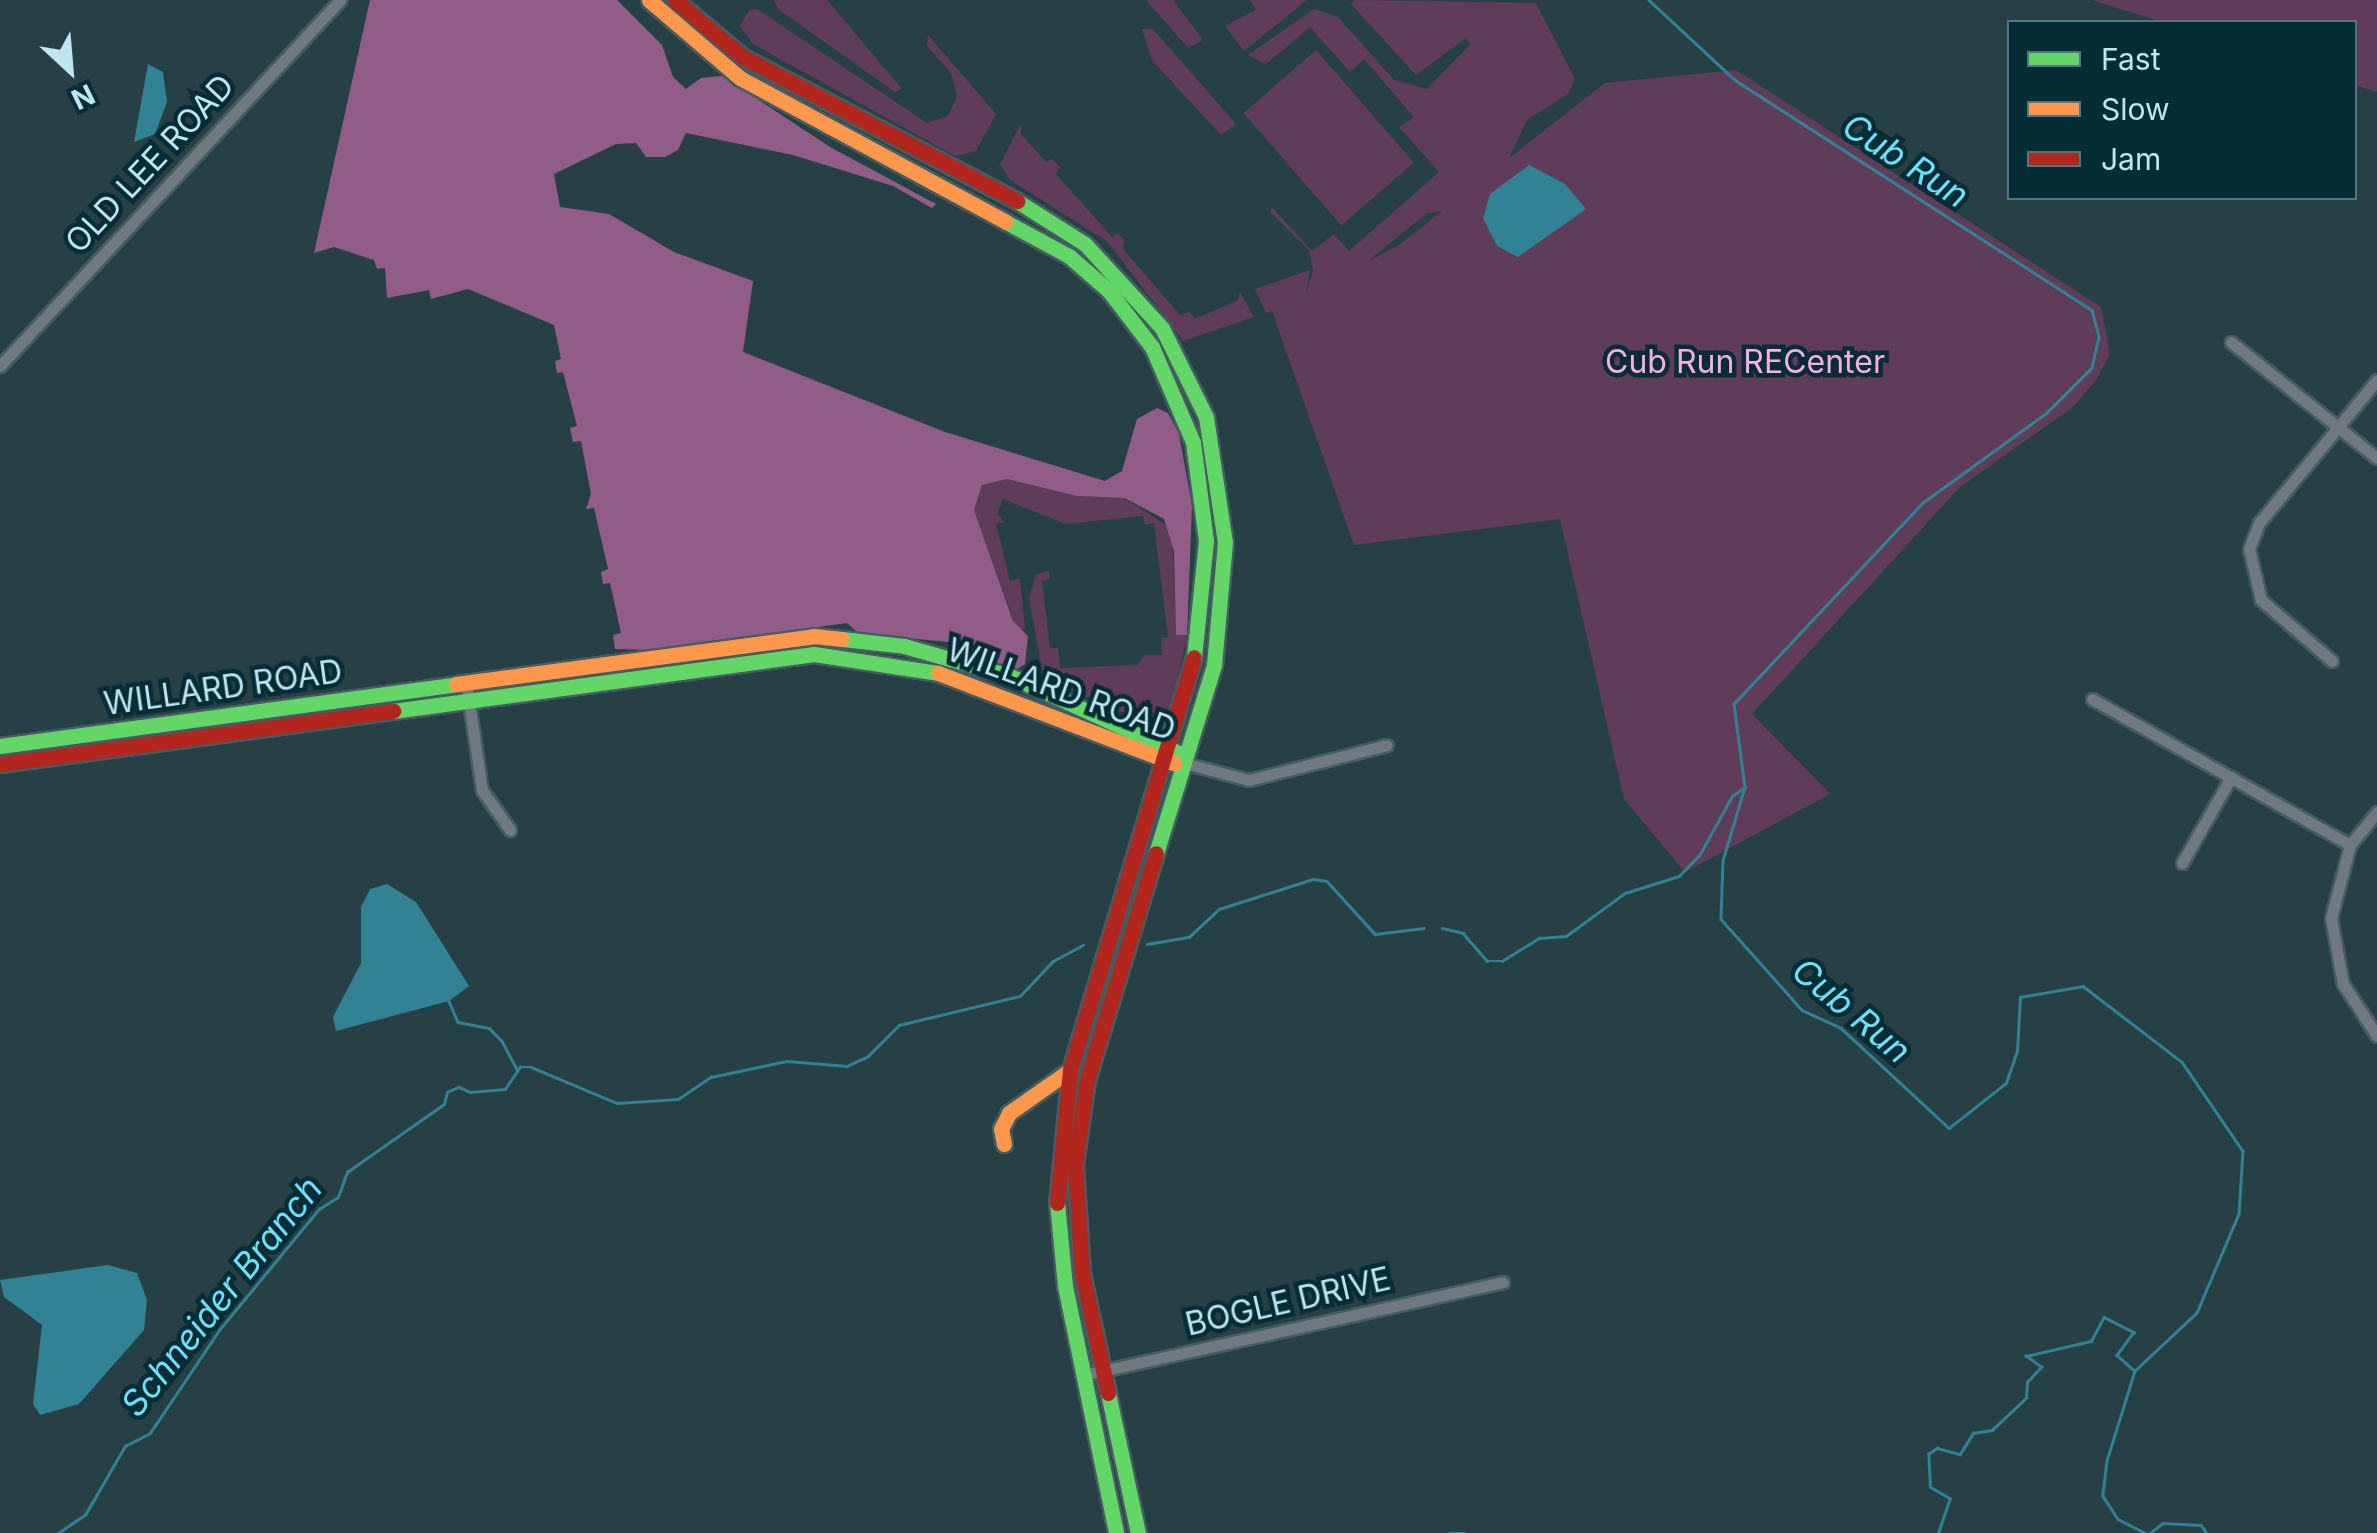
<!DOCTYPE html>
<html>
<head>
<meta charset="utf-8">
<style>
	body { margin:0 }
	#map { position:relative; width:2377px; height:1533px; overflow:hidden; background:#274045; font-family:Inter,sans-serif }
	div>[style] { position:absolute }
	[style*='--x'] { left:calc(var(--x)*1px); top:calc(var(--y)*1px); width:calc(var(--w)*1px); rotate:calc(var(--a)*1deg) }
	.green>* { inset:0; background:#603c5b; transform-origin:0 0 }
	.forest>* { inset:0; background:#915c88 }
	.water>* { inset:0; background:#308294 }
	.stream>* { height:2.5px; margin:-1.25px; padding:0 1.25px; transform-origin:1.25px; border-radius:1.25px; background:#308294 }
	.roads { filter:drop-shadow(2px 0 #455c61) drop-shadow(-2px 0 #455c61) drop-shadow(0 2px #455c61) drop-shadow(0 -2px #455c61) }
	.street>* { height:11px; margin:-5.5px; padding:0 5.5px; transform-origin:5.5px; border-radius:5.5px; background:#707881 }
	.fast>* { height:15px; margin:-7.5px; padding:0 7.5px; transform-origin:7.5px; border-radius:7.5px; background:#63d668 }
	.slow>* { height:15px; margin:-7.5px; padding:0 7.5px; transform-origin:7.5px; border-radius:7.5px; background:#ff974d }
	.jam>* { height:15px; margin:-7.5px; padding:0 7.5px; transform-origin:7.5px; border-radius:7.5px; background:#b3261e }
	span { translate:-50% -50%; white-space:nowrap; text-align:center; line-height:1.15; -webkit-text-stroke:9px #062c35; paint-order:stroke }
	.street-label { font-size:32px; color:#bee5f0 }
	.park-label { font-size:32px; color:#f7aee6 }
	.water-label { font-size:35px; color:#6cdffa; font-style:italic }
	.legend { position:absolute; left:2007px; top:20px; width:350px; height:180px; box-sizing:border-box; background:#062c35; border:2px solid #507680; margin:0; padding:12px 18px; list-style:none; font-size:30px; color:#bee5f0 }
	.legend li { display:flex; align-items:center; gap:20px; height:50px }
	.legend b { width:50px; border:2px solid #507680 }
	.north { position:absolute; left:20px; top:20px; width:100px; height:100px; -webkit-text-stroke:8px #062c35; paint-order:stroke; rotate:154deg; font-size:28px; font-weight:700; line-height:40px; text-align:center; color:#bee5f0 }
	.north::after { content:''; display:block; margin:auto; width:35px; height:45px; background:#bee5f0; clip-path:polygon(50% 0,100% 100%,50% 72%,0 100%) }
</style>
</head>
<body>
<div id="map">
	<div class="green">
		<div style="clip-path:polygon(774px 0,827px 0,902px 89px,895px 92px,778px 9px)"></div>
		<div style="clip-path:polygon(1146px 0,1173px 0,1203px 40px,1188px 48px)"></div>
		<div style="clip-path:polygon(1250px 0,1307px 0,1244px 51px,1225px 26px,1256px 10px)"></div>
		<div style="clip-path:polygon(evenodd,1355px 0,1536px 3px,1575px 79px,1568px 94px,1527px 120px,1509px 158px,1605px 83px,1736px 70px,2101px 307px,2110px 354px,2096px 380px,2073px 407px,1960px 487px,1752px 714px,1830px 794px,1685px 872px,1624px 799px,1560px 519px,1354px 545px,1272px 311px,1266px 313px,1255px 289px,1310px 270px,1306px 294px,1313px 271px,1309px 250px,1270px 212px,1272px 207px,1312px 251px,1334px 234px,1349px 251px,1439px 172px,1399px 127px,1414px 117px,1364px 59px,1350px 72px,1310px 27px,1266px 64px,1248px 55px,1314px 9px,1338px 17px,1394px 80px,1427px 89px,1471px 44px,1466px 38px,1416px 75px,1351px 4px,1355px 0,1442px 211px,1399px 245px,1367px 262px,1427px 213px,1442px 211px)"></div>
		<div style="clip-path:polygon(2092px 0,2377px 0,2377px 92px,2355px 85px,2354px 22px,2162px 22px)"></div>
		<div style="clip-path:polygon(757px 9px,927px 123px,948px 116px,957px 96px,951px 73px,927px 46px,928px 35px,996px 114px,976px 151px,955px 156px,753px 44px,740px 26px,749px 10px)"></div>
		<div style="clip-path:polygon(1142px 29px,1153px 29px,1236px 124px,1221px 135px,1152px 60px)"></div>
		<div style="left:1316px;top:50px;width:149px;height:96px;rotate:49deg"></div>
		<div style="clip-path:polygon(1021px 123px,1021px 134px,1046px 162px,1052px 159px,1060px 167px,1056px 174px,1112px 237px,1118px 233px,1124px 240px,1123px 249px,1180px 315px,1189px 312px,1195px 319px,1237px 301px,1240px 292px,1254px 317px,1183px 341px,1108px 242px,1010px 180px,1001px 165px,998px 169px)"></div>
		<div style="clip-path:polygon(1007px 479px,1077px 496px,1125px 498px,1172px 529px,1176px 635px,1187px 635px,1171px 710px,1161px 721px,1153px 725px,1044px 679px,1029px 599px,1036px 574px,1049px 571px,1050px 579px,1042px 581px,1050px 648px,1058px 648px,1060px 668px,1137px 665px,1145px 655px,1162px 655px,1161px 638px,1168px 637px,1154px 523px,1145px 525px,1143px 516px,1066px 524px,1003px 499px,997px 514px,1004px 522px,996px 524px,1010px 581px,1020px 579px,1025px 629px,1017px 630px,974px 510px,982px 485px)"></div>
	</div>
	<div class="forest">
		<div style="clip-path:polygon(370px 0,617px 0,662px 45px,673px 77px,686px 89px,701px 78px,722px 76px,830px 147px,936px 204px,932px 208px,893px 186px,793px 155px,686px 133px,678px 150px,665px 157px,646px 157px,636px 143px,616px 144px,554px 174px,560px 207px,609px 214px,674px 252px,753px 281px,743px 352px,945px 432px,1105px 481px,1122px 471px,1137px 419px,1157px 408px,1168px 413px,1179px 434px,1192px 506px,1187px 635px,1176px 635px,1174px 551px,1164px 519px,1125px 498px,1077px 496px,1007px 479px,982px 485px,974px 510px,1013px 621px,1028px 636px,1025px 664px,1014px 671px,970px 657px,958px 643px,858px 633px,847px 623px,653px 650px,615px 649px,613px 635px,621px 633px,610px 583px,603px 584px,601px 572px,608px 569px,594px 508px,586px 509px,591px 494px,581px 441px,573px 442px,570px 428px,577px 426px,563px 372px,557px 373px,555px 361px,561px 359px,554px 325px,468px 289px,431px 299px,429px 290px,387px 298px,385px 268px,377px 269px,374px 260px,334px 247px,314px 253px)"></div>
	</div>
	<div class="water">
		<div style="clip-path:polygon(148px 64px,163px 72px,167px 102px,155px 134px,134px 142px)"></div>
		<div style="clip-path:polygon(1529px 165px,1565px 184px,1586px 209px,1518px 257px,1497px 246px,1483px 218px,1490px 194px)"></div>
		<div style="clip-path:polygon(387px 884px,416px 902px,469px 986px,449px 1001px,336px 1031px,333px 1017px,361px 963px,361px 907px,370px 889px)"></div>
		<div style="clip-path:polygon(108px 1265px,137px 1273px,147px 1300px,144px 1330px,79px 1404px,40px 1415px,33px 1404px,42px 1325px,4px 1297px,0 1280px)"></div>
	</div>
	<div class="stream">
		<div style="--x:1649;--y:0;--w:117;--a:42.9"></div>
		<div style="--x:1735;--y:80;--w:425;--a:32.8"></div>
		<div style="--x:2092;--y:310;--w:28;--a:75"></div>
		<div style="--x:2099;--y:337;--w:32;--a:103"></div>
		<div style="--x:2092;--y:368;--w:64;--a:135"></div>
		<div style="--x:2047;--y:413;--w:153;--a:144"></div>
		<div style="--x:1923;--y:503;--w:276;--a:133.2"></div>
		<div style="--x:1734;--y:704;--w:84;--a:82.5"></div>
		<div style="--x:1745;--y:787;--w:77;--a:106.6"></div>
		<div style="--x:1723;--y:861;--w:58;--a:92"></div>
		<div style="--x:1721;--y:919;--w:122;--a:48.3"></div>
		<div style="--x:1802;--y:1010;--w:43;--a:24.8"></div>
		<div style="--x:1841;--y:1028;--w:147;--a:42.8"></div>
		<div style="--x:1949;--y:1128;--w:73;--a:-38.3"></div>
		<div style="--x:2006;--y:1083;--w:34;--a:-71"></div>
		<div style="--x:2017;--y:1051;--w:54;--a:-86.8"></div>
		<div style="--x:2020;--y:997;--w:64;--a:-9.9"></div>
		<div style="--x:2083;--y:986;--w:125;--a:37.5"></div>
		<div style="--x:2182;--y:1062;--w:108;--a:55.6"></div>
		<div style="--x:2243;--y:1151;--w:63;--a:93.6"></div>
		<div style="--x:2239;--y:1214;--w:108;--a:113"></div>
		<div style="--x:2197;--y:1313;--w:85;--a:136.9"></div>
		<div style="--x:2135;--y:1371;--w:94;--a:107.3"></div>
		<div style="--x:2107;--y:1461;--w:35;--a:97"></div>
		<div style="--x:2103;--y:1496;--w:27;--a:57"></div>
		<div style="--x:2118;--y:1519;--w:31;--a:27"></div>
		<div style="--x:1442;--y:928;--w:22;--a:13"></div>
		<div style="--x:1463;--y:933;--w:37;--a:49"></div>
		<div style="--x:1487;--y:961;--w:15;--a:0"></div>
		<div style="--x:1502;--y:961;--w:44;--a:-31.9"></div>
		<div style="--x:1539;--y:938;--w:27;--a:-4"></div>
		<div style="--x:1566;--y:936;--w:73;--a:-36.1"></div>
		<div style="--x:1625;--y:893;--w:57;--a:-17.5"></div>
		<div style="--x:1679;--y:876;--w:30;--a:-46"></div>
		<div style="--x:1700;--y:854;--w:66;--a:-61.1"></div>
		<div style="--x:1732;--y:796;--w:16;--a:-35"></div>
		<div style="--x:1147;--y:944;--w:43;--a:-9.5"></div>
		<div style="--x:1189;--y:937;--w:41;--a:-43"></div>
		<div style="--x:1219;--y:909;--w:99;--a:-17.7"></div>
		<div style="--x:1313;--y:879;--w:14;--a:8"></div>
		<div style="--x:1327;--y:881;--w:72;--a:47.8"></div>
		<div style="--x:1375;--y:934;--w:49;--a:-7"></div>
		<div style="--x:449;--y:1001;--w:23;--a:67"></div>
		<div style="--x:458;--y:1022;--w:32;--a:11"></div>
		<div style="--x:489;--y:1028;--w:18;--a:45"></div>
		<div style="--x:502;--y:1041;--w:32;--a:62"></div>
		<div style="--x:58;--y:1533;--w:32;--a:-34"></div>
		<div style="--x:85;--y:1515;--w:80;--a:-59.9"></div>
		<div style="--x:125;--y:1446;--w:28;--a:-27"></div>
		<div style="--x:150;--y:1433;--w:125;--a:-56.1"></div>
		<div style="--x:220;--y:1329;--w:156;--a:-50.5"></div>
		<div style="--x:319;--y:1209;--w:22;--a:-32"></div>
		<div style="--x:338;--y:1197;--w:27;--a:-70"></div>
		<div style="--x:347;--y:1172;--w:118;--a:-35"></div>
		<div style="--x:444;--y:1104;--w:12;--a:-76"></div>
		<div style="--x:447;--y:1092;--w:13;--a:-23"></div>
		<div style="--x:459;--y:1087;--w:12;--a:24"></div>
		<div style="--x:470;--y:1092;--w:35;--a:-5"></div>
		<div style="--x:505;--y:1089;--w:27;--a:-56"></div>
		<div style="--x:520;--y:1067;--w:11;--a:0"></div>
		<div style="--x:531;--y:1067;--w:93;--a:22.7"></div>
		<div style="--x:617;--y:1103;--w:61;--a:-3.8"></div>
		<div style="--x:678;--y:1099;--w:40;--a:-34"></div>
		<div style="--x:711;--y:1077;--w:78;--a:-11.9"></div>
		<div style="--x:787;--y:1061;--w:60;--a:4.8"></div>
		<div style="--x:847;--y:1066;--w:23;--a:-25"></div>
		<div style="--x:868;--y:1056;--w:44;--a:-45"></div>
		<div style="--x:899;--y:1025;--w:124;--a:-13.5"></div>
		<div style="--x:1020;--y:996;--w:48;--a:-46.7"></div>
		<div style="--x:1053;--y:961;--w:34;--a:-28"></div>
		<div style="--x:1449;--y:1533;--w:16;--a:0"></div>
		<div style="--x:1938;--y:1533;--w:36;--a:-71"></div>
		<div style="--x:1950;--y:1499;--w:23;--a:-149"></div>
		<div style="--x:1930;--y:1487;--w:33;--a:-93"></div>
		<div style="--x:1928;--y:1454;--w:11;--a:-34"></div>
		<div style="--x:1937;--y:1448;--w:24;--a:15"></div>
		<div style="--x:1960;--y:1454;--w:25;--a:-58"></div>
		<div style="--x:1973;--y:1433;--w:19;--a:-9"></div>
		<div style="--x:1992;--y:1430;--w:47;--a:-43.3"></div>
		<div style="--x:2026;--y:1398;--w:16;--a:-86"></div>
		<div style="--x:2027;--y:1382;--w:21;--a:-47"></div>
		<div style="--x:2041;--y:1367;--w:19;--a:-144"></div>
		<div style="--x:2026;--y:1356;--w:67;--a:-13"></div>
		<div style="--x:2091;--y:1341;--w:27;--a:-62"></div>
		<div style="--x:2104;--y:1317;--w:34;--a:27"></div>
		<div style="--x:2134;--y:1332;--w:29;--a:126"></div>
		<div style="--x:2117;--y:1355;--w:24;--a:42"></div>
		<div style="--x:2150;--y:1533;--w:16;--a:-38"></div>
		<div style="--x:2163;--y:1523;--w:38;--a:3"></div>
		<div style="--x:2201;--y:1525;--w:10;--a:53"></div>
	</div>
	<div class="roads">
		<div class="street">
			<div style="--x:2231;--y:342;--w:186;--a:38.5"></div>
			<div style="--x:0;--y:366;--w:500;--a:-47.1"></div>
			<div style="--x:2332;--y:661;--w:94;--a:-139.3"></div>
			<div style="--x:2261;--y:600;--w:52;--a:-103.2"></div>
			<div style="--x:2249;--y:549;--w:28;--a:-69"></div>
			<div style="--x:2259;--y:523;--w:185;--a:-50.5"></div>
			<div style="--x:466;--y:682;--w:109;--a:81.6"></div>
			<div style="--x:482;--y:790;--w:49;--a:55"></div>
			<div style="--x:2092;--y:699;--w:296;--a:29.5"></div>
			<div style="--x:1188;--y:764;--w:63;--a:14.7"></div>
			<div style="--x:1249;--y:780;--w:142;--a:-14.2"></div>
			<div style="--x:2377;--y:812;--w:43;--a:129.3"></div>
			<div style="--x:2350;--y:845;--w:75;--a:104.6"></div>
			<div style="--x:2331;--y:918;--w:67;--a:79.7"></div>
			<div style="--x:2343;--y:984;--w:62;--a:56.8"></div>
			<div style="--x:2182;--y:863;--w:99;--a:-60.3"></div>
			<div style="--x:1084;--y:1375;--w:429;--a:-12.5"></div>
		</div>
		<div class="fast">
			<div style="--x:1017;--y:201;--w:80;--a:32.3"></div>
			<div style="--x:1085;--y:244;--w:114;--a:47.5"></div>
			<div style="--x:1162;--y:328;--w:99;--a:63.7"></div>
			<div style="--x:1206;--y:417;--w:126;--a:81.4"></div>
			<div style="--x:1225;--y:542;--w:123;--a:95.1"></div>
			<div style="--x:1214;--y:665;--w:197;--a:107.1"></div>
			<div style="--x:1006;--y:222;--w:72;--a:28.4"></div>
			<div style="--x:1069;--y:256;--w:53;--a:41.2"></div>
			<div style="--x:1109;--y:291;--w:71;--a:52.5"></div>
			<div style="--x:1152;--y:347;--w:103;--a:66.7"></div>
			<div style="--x:1193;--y:442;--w:100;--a:82.5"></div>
			<div style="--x:1206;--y:541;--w:117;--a:95.9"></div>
			<div style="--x:842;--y:639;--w:62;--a:6.4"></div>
			<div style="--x:904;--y:646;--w:110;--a:15.8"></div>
			<div style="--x:1010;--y:676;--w:186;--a:24.5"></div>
			<div style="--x:393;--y:711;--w:425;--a:-7.7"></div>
			<div style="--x:814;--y:654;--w:125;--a:8.7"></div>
			<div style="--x:0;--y:746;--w:460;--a:-7.7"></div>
			<div style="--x:1057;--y:1203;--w:83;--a:84.5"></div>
			<div style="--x:1065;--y:1286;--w:252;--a:78.3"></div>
			<div style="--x:1108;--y:1393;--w:143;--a:77.9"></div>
		</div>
		<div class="slow">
			<div style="--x:649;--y:0;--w:120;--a:40.6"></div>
			<div style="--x:740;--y:78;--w:302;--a:28.4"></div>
			<div style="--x:938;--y:673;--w:253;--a:20.9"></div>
			<div style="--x:456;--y:684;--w:361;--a:-7.6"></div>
			<div style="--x:814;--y:636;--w:28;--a:6"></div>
			<div style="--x:1004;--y:1144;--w:15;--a:-101"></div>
			<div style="--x:1001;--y:1129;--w:18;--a:-63"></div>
			<div style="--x:1009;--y:1113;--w:75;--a:-35.2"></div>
		</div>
		<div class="jam">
			<div style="--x:675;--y:0;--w:89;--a:40"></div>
			<div style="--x:743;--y:57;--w:310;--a:27.7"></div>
			<div style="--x:0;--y:764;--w:397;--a:-7.7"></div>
			<div style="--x:1057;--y:1203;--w:134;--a:-84.4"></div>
			<div style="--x:1070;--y:1070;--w:431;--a:-73.3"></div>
			<div style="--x:1108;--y:1393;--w:123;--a:-102.2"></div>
			<div style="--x:1082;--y:1273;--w:109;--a:-93.7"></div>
			<div style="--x:1075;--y:1164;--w:85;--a:-81.9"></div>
			<div style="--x:1087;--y:1080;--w:237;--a:-73.1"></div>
		</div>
	</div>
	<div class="street-label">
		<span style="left:150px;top:164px;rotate:-47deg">OLD LEE ROAD</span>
		<span style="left:223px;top:688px;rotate:-8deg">WILLARD ROAD</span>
		<span style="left:1061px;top:690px;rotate:20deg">WILLARD ROAD</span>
		<span style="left:1288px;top:1302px;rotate:-13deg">BOGLE DRIVE</span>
	</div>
	<div class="park-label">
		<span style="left:1745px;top:362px">Cub Run RECenter</span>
	</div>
	<div class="water-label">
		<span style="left:1906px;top:160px;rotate:33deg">Cub Run</span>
		<span style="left:1852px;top:1010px;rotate:40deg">Cub Run</span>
		<span style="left:221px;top:1296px;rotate:-51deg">Schneider Branch</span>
	</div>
	<ul class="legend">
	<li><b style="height:12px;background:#63d668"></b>Fast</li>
	<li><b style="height:12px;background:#ff974d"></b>Slow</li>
	<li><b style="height:12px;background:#b3261e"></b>Jam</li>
	</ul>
	<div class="north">N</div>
</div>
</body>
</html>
